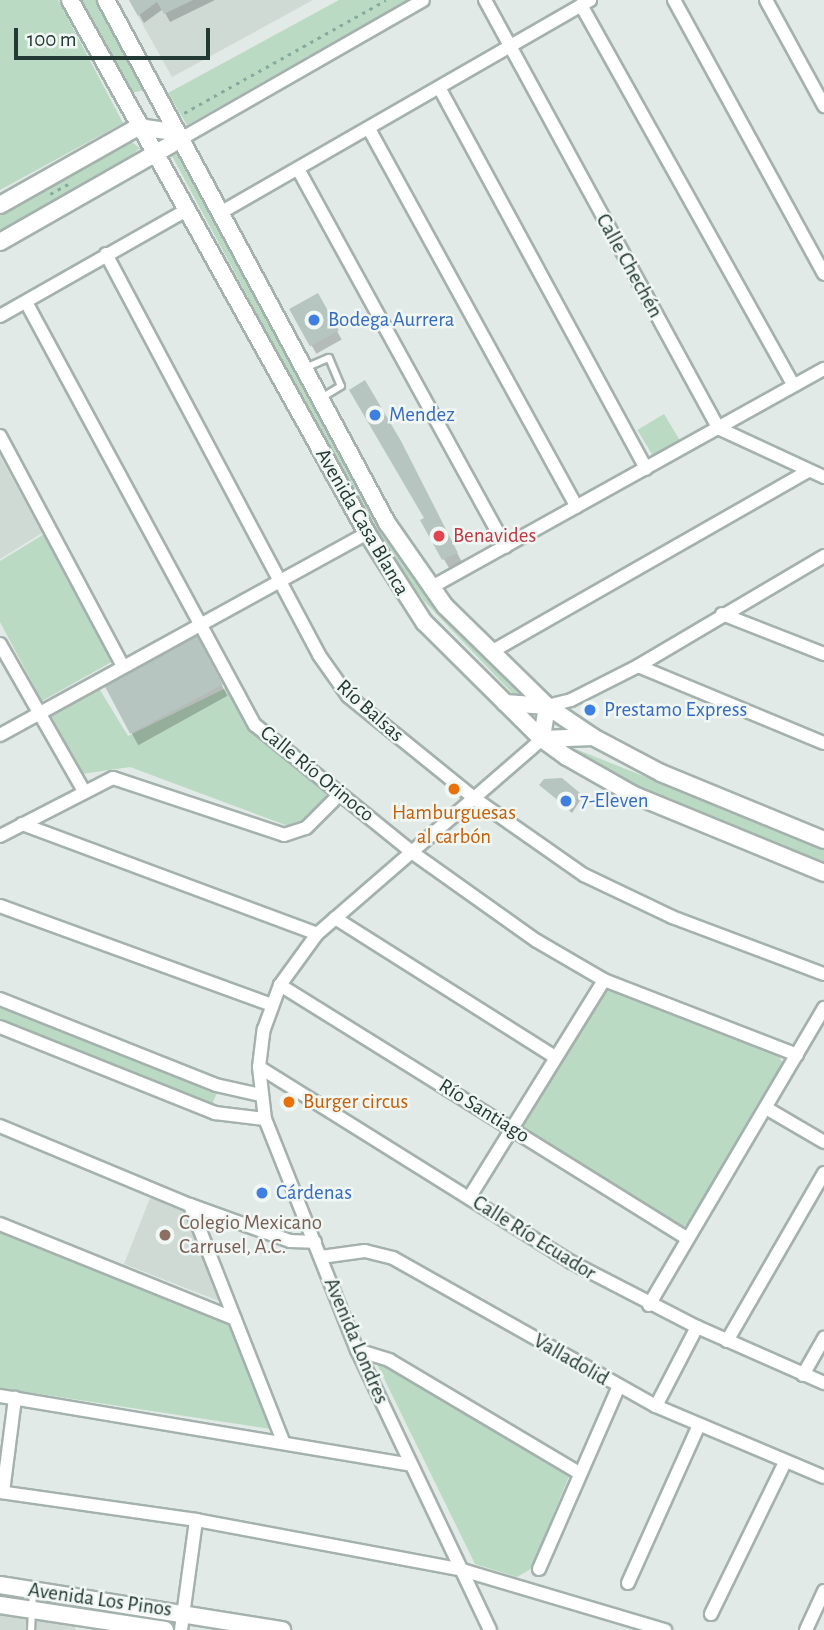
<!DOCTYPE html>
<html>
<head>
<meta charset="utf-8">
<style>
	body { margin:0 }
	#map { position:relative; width:824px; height:1630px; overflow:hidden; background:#e1eae6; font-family:"Alegreya Sans",sans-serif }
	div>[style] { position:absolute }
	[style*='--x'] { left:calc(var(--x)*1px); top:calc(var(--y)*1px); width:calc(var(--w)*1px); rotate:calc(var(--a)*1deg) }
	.built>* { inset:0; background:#cfdad5 }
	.green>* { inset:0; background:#bbdac3; transform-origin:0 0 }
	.shadow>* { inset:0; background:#0003; transform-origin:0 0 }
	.building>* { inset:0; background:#b6c5bf; transform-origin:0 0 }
	.path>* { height:2.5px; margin-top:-1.25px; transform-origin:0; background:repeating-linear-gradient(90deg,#84ab9e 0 3.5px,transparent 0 8.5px) }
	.roads { filter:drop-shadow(2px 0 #a4b1ad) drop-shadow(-2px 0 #a4b1ad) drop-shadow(0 2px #a4b1ad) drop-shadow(0 -2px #a4b1ad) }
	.service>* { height:6px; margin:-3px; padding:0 3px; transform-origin:3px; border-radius:3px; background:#fff }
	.minor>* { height:12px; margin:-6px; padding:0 6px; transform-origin:6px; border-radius:6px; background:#fff }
	.tertiary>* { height:16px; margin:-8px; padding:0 8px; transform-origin:8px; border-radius:8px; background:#fff }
	.dots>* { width:19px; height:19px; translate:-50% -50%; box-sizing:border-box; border:4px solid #f1f7f4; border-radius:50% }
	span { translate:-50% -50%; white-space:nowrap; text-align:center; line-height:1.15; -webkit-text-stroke:5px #f1f7f4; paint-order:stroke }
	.street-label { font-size:21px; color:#233933 }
	.shop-label { font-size:21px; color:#366cbe }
	.left { translate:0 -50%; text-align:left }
	.health-label { font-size:21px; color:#be3a42 }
	.food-label { font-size:21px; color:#c56008 }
	.education-label { font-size:21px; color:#785e54 }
	.scale { position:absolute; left:14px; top:28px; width:196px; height:32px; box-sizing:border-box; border:4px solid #233933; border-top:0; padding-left:9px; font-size:21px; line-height:24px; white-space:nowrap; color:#233933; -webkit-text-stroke:5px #f1f7f4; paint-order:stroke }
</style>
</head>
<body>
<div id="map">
	<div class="built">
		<div style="clip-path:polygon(129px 0,313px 0,172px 77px)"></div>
		<div style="clip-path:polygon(0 456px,42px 533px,0 559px)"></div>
		<div style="clip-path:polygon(152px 1193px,182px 1206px,219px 1301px,124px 1264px)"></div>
		<div style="clip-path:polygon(0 1608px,75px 1617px,75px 1630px,0 1630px)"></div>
	</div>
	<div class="green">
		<div style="clip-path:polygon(0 0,58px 0,123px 123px,0 190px)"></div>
		<div style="clip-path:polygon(82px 0,100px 0,147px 89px,132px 93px)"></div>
		<div style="clip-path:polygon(339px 0,408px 0,187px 125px,168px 93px)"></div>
		<div style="clip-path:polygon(126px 138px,140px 148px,133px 154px,0 232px,0 207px)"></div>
		<div style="clip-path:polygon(179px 153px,389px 539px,523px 692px,521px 697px,514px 695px,425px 602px,377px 537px,172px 156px)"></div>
		<div style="left:664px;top:414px;width:31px;height:31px;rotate:59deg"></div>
		<div style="clip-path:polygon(46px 533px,115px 660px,42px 701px,0 622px,0 561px)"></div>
		<div style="clip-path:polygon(97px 685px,128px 736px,228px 687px,253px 732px,326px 790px,326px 798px,296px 825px,288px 826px,130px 767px,82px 774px,47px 710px)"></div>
		<div style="clip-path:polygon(573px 748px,824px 848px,824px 865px,627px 783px)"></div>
		<div style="clip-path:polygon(612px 990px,779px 1056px,783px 1064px,689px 1224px,680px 1228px,525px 1130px,523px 1123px,604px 992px)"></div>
		<div style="clip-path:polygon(0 1008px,172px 1070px,217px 1093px,210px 1109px,0 1024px)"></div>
		<div style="clip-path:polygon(0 1231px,230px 1323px,271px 1429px,0 1388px)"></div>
		<div style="clip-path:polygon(372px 1354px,570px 1474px,531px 1569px,517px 1577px,475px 1564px)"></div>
	</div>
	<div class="shadow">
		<div style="clip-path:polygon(131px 0,215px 0,170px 22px,163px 9px,144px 23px)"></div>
		<div style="left:317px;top:295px;width:51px;height:29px;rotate:61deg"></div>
		<div style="clip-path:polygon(364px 382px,462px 562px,449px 568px,422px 521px,426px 518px)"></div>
		<div style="left:196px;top:639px;width:65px;height:102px;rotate:61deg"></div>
		<div style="clip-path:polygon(541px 785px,578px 794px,581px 799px,572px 813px)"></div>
	</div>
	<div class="building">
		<div style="clip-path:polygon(129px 0,193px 0,164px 14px,157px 2px,138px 16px)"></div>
		<div style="left:318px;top:293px;width:43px;height:33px;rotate:61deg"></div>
		<div style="clip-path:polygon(365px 380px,401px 441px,458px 553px,442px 560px,420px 520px,424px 518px,349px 390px)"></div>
		<div style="left:197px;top:636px;width:55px;height:105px;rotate:62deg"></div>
		<div style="clip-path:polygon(562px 778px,580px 793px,569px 809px,539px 785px,544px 779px)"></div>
	</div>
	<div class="path">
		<div style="--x:184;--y:113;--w:231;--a:-29.2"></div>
		<div style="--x:50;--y:194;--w:25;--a:-29"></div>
	</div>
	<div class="roads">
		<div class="service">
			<div style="--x:305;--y:368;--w:26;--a:-23"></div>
			<div style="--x:329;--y:358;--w:30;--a:67"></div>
			<div style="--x:341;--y:386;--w:23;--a:149"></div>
			<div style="--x:31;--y:1630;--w:38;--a:-87"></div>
		</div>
		<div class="minor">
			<div style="--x:485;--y:0;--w:487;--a:61.4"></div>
			<div style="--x:718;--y:428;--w:117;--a:24.8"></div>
			<div style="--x:674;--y:0;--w:312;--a:61.3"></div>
			<div style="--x:766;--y:0;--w:121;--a:61.3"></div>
			<div style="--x:581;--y:5;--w:436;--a:60.8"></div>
			<div style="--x:440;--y:89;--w:432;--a:61.5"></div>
			<div style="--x:369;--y:129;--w:431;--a:61.2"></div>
			<div style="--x:179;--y:140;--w:281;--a:-29.8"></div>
			<div style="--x:298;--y:169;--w:431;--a:61.2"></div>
			<div style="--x:220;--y:213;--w:427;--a:-29.9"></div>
			<div style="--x:106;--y:254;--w:454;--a:62"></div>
			<div style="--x:319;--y:655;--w:50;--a:54.7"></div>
			<div style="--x:348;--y:696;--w:162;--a:39"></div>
			<div style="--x:474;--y:798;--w:134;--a:35"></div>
			<div style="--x:584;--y:875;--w:98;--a:25.5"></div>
			<div style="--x:672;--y:917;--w:162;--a:20.6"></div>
			<div style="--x:26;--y:302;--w:481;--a:61.6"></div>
			<div style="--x:255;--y:725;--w:203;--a:39"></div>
			<div style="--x:413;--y:853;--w:152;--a:35.4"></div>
			<div style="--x:537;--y:941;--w:78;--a:30.2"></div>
			<div style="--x:604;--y:980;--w:207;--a:21.2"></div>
			<div style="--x:0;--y:316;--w:213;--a:-29.6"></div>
			<div style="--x:0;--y:436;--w:261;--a:61.9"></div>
			<div style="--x:430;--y:588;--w:451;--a:-29.1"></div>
			<div style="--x:722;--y:614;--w:110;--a:21.4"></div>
			<div style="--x:0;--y:644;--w:169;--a:60.3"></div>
			<div style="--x:491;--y:652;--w:365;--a:-29.7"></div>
			<div style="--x:638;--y:666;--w:201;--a:22.5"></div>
			<div style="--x:547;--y:706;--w:25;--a:-14"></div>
			<div style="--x:571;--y:700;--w:75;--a:-26.9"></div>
			<div style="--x:638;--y:666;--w:216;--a:-30.6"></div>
			<div style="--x:0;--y:735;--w:419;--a:-28.8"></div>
			<div style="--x:22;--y:824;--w:315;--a:20.4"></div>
			<div style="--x:0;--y:836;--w:127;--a:-27.2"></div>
			<div style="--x:113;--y:778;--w:180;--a:18.4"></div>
			<div style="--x:284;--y:835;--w:23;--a:-18"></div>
			<div style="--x:306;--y:828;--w:48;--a:-45"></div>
			<div style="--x:0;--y:906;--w:289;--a:20"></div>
			<div style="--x:335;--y:918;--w:260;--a:32.3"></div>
			<div style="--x:280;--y:985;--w:479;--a:31.9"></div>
			<div style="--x:0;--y:999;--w:232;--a:21.7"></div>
			<div style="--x:216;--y:1085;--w:45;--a:12.8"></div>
			<div style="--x:0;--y:1027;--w:232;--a:21.8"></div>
			<div style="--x:215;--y:1113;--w:50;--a:6.8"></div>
			<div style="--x:259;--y:1067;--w:368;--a:32"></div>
			<div style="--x:571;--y:1262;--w:142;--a:27.3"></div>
			<div style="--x:697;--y:1327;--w:139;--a:23.8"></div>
			<div style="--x:766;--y:1108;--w:67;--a:30.4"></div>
			<div style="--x:0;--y:1126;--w:206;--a:22.6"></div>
			<div style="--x:190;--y:1205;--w:106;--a:19.8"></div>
			<div style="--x:290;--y:1241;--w:25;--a:2"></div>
			<div style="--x:469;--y:1198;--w:256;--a:-58.2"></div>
			<div style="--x:190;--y:1205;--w:254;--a:68.5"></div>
			<div style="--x:0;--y:1224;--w:253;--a:22"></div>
			<div style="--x:321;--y:1257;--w:44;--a:-7.8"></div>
			<div style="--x:365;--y:1251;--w:29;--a:14"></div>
			<div style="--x:393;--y:1258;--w:302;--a:29.4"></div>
			<div style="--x:656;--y:1406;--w:182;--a:22.9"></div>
			<div style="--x:649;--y:1305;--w:345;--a:-59.5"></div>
			<div style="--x:727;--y:1341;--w:194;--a:-60"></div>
			<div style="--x:357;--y:1350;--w:34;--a:17"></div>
			<div style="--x:389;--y:1360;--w:221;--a:30.7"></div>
			<div style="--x:803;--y:1375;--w:43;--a:-60.4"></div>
			<div style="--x:0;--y:1396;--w:414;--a:9.5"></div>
			<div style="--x:656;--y:1406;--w:89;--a:-62.6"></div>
			<div style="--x:0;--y:1492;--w:198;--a:8.1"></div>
			<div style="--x:196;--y:1520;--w:271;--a:10.6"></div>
			<div style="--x:462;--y:1570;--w:212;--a:16.5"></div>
			<div style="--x:3;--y:1492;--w:95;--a:-82.7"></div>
			<div style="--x:539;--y:1569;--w:200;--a:-66.4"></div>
			<div style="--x:628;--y:1583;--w:171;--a:-65.8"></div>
			<div style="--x:711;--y:1614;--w:167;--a:-64"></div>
			<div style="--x:181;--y:1630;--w:111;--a:-82.2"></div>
			<div style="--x:490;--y:1630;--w:310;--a:-115.4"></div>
			<div style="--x:357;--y:1350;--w:249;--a:-111.7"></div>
			<div style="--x:265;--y:1119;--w:52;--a:-96.6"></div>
			<div style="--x:259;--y:1067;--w:38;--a:-83"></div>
			<div style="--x:264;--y:1029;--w:47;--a:-70"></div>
			<div style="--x:280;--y:985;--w:63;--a:-54"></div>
			<div style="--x:317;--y:934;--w:298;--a:-40.9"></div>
			<div style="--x:806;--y:1630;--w:43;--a:-65.2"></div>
		</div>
		<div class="tertiary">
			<div style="--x:70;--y:0;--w:610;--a:60.87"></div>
			<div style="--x:367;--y:533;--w:106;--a:57.4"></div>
			<div style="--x:424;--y:622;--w:166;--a:44.8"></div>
			<div style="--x:542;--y:739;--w:31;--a:36"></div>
			<div style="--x:567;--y:757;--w:77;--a:29.6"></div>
			<div style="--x:634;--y:795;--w:205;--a:22.3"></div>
			<div style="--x:106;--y:0;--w:594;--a:61.75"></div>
			<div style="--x:387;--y:523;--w:101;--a:55.1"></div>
			<div style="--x:445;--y:606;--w:143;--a:44.4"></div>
			<div style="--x:547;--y:706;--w:55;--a:34"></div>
			<div style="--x:593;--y:737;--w:77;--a:27.9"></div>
			<div style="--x:661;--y:773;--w:176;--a:22.3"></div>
			<div style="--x:0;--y:205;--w:159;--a:-29.5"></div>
			<div style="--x:138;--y:127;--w:35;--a:8"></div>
			<div style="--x:0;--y:242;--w:206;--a:-29.7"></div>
			<div style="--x:505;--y:703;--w:42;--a:4.1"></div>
			<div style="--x:547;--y:706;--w:33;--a:99"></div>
			<div style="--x:542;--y:739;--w:51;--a:-2.2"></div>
			<div style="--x:0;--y:1585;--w:286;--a:9.1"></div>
			<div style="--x:0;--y:1605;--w:167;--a:8.6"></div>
		</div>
	</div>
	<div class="dots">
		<div style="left:314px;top:320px;background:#3f7fe0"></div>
		<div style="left:375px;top:415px;background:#3f7fe0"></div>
		<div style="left:439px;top:536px;background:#e0444e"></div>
		<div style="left:590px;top:710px;background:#3f7fe0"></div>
		<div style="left:454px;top:789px;background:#e8710a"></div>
		<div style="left:566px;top:801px;background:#3f7fe0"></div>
		<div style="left:289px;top:1102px;background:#e8710a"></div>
		<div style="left:262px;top:1193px;background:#3f7fe0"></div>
		<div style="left:165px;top:1235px;background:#8d6e63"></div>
	</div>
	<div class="street-label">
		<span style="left:629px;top:266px;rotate:61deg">Calle Chechén</span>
		<span style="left:362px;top:522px;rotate:60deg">Avenida Casa Blanca</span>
		<span style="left:370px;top:711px;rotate:42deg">Río Balsas</span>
		<span style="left:317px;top:774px;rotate:39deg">Calle Río Orinoco</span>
		<span style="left:484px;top:1111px;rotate:32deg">Río Santiago</span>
		<span style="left:534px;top:1238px;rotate:32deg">Calle Río Ecuador</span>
		<span style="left:356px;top:1341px;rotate:67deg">Avenida Londres</span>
		<span style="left:571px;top:1360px;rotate:30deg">Valladolid</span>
		<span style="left:100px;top:1600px;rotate:8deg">Avenida Los Pinos</span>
	</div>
	<div class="shop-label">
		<span class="left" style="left:328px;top:320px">Bodega Aurrera</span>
		<span class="left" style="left:389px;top:415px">Mendez</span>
		<span class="left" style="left:604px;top:710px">Prestamo Express</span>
		<span class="left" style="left:580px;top:801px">7-Eleven</span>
		<span class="left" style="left:276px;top:1193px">Cárdenas</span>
	</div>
	<div class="health-label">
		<span class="left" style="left:453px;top:536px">Benavides</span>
	</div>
	<div class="food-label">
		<span style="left:454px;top:825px">Hamburguesas<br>al carbón</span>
		<span class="left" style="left:303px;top:1102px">Burger circus</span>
	</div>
	<div class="education-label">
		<span class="left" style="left:179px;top:1235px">Colegio Mexicano<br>Carrusel, A.C.</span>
	</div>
	<div class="scale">100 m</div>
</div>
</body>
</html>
